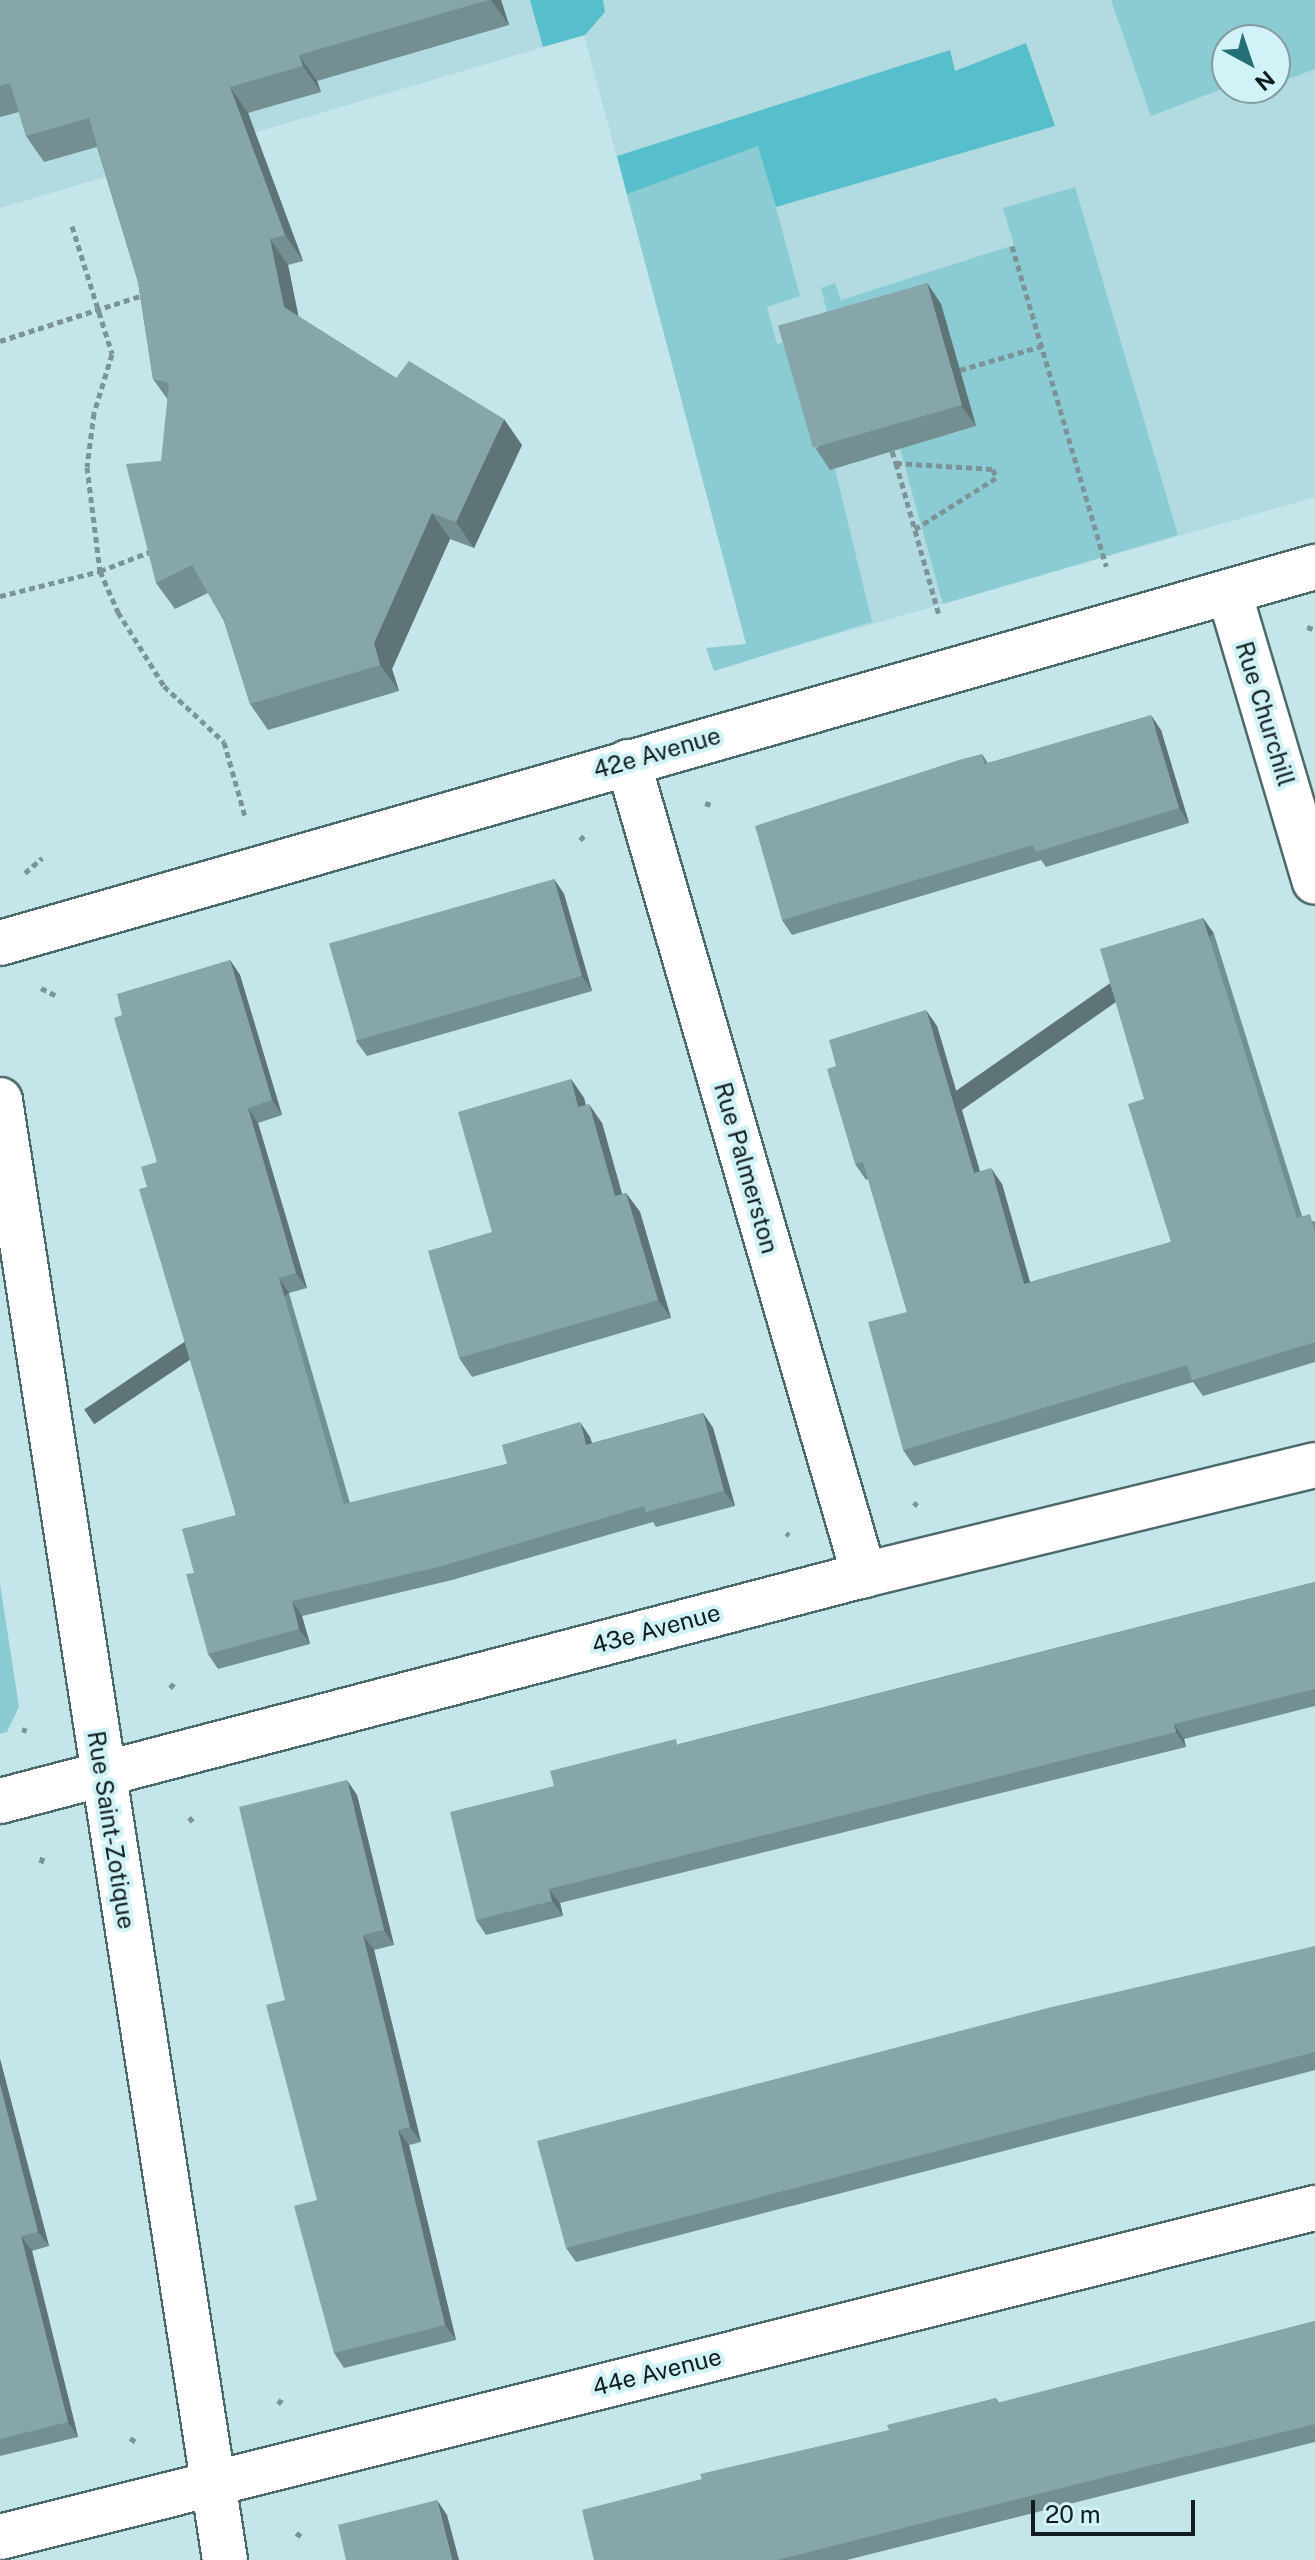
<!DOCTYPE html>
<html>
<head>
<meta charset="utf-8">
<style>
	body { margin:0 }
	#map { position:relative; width:1315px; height:2560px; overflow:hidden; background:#c4e5e9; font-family:"Public Sans",sans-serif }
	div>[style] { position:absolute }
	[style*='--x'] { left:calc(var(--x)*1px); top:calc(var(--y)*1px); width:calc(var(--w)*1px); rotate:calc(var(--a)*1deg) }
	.built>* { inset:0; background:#b1dbe0 }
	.green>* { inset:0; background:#8bccd4 }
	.forest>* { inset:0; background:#56bfcb }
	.path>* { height:5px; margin-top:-2.5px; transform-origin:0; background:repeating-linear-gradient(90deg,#7c9498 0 6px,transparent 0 10px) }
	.roads { filter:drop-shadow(2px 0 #4c696c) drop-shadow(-2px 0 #4c696c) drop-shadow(0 2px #4c696c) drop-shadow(0 -2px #4c696c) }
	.minor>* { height:44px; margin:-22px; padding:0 22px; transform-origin:22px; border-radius:22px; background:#fff }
	.wall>* { inset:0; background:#748f92 }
	.shaded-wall>* { inset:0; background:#5e7477; transform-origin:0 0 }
	.building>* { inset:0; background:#87a6aa; transform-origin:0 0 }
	span { translate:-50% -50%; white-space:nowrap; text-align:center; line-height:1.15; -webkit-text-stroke:8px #d1f2f6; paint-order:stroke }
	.street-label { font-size:24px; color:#101c1e }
	.north { position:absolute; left:1211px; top:24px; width:80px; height:80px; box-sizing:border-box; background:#d1f2f6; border:2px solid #849ca0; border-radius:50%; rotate:140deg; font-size:22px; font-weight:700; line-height:32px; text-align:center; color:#101c1e }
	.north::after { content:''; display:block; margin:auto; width:28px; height:36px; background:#246f76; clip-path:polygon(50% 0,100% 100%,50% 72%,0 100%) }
	.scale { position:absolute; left:1031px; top:2500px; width:164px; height:36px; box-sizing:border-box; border:4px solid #101c1e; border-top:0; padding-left:10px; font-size:24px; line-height:28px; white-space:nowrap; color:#101c1e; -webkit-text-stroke:6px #d1f2f6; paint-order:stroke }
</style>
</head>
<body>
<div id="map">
	<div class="built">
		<div style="clip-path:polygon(evenodd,0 0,1315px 0,1315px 497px,751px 659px,584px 35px,0 208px,0 0,1227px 40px,1275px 40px,1275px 88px,1227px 88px,1227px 40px)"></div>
	</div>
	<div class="green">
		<div style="clip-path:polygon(1111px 0,1315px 0,1315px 69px,1275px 84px,1275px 40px,1227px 40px,1227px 87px,1151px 116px)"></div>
		<div style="clip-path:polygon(759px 145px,800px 296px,767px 307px,777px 344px,790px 341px,830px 469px,835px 469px,872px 622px,714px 671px,706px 648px,746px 644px,627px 194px)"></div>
		<div style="clip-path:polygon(1075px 187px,1178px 535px,943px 604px,900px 449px,976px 426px,833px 336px,821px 288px,835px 283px,841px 300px,1014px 245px,1003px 208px)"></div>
		<div style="clip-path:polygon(0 1584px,19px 1707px,7px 1732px,0 1734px)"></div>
	</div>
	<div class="forest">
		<div style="clip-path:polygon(530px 0,603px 0,605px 12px,585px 35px,543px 47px)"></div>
		<div style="clip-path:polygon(1026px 43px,1055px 126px,776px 207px,758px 146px,627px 194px,617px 156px,950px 50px,955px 71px)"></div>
	</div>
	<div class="path">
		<div style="--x:72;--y:226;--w:134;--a:72.6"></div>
		<div style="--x:112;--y:354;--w:62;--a:107"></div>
		<div style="--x:94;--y:413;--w:54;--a:97.4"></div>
		<div style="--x:87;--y:467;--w:105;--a:82.9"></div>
		<div style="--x:100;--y:571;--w:45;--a:66.3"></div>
		<div style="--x:118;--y:612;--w:87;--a:58.1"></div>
		<div style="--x:164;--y:686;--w:82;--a:43"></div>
		<div style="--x:224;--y:742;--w:77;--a:74.2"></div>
		<div style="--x:1012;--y:246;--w:334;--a:73.6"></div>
		<div style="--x:0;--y:341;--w:150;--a:-17.8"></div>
		<div style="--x:960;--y:370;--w:85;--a:-16.3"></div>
		<div style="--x:892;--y:451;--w:13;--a:72"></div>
		<div style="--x:896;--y:463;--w:97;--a:3.5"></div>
		<div style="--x:993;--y:469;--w:9;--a:72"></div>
		<div style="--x:996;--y:478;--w:96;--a:147.8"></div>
		<div style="--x:896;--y:463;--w:158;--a:74.2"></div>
		<div style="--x:0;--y:596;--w:103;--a:-14"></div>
		<div style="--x:100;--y:571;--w:56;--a:-21"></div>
		<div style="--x:1307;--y:627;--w:6;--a:18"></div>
		<div style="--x:705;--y:803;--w:6;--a:18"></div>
		<div style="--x:580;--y:840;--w:6;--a:-45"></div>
		<div style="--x:25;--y:873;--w:23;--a:-41"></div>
		<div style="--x:41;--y:988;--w:20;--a:27"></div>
		<div style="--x:914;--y:1506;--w:5;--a:-53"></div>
		<div style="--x:786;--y:1533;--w:4;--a:34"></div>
		<div style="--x:170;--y:1688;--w:6;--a:-51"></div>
		<div style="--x:22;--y:1729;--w:5;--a:22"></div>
		<div style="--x:189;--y:1817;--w:6;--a:51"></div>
		<div style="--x:41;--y:1863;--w:7;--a:-74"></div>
		<div style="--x:278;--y:2404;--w:6;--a:-51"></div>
		<div style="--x:130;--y:2438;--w:7;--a:34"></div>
		<div style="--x:296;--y:2533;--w:6;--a:31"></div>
	</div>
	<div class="roads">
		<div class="minor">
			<div style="--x:1229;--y:592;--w:302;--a:73.5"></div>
			<div style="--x:628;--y:762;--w:847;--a:73.81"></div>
			<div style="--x:0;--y:943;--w:1368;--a:-15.96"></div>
			<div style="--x:0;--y:1100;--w:1477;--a:81.24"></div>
			<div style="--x:0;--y:1801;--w:893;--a:-14.66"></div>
			<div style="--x:864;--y:1575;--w:464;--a:-13.7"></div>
			<div style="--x:0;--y:2537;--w:1356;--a:-14.05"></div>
		</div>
	</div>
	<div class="wall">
		<div style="clip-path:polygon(0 0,501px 0,509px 25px,317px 81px,321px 92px,248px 113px,303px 261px,288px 265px,298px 316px,396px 378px,522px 445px,474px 548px,450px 539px,392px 669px,399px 691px,268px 730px,250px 704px,224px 621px,208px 593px,175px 609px,156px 583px,168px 400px,153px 379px,138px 282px,97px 147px,44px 162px,26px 136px,19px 112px,0 117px)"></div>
		<div style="clip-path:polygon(927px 283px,941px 304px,976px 426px,830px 470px,816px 449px)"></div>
		<div style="clip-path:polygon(1161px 730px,1189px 823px,1046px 867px,1041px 860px,792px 935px,782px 920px,982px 754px,988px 763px)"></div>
		<div style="clip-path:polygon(554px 879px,564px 894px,592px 991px,367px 1056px,356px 1041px)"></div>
		<div style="clip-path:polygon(1203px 918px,1214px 934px,1302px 1216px,1315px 1222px,1315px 1362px,1203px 1396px,1193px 1382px,914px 1466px,903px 1450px,907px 1312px,868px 1179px,866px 1180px,855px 1164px,937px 1026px,980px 1171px,1002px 1184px,1030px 1282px,1171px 1242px,1144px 1099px)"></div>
		<div style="clip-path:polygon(230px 960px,240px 975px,282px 1115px,258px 1123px,307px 1288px,289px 1293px,350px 1503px,507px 1464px,590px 1437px,592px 1443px,703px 1413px,713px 1428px,735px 1506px,656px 1527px,653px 1522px,452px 1580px,302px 1616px,310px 1644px,218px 1669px,208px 1654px,194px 1573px,236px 1515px,147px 1187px,157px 1162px,122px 1015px)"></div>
		<div style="clip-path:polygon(571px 1079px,584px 1098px,586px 1105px,602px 1123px,622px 1194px,626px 1193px,640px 1212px,671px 1318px,472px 1377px,459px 1358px,492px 1232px)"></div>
		<div style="clip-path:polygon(1315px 1582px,1315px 1706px,1184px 1739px,1186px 1747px,560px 1903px,563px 1916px,486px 1935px,476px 1920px,679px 1744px)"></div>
		<div style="clip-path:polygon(357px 1795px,394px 1945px,374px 1950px,421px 2142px,409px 2145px,456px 2340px,344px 2368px,334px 2353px,317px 2200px)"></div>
		<div style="clip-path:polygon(1315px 1946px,1315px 2070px,576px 2262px,566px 2248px)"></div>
		<div style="clip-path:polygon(0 2059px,49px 2246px,32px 2251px,78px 2437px,0 2456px)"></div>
		<div style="clip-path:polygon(1315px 2321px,1315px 2442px,847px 2560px,594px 2560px,889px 2430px,996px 2398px,999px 2403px)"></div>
	</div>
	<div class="shaded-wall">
		<div style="clip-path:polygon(491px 0,501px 0,509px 25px)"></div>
		<div style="clip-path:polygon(299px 55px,317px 81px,321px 92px,303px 66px)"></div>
		<div style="clip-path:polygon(230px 87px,248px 113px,303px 261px,285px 235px)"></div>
		<div style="clip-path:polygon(270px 239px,288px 265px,302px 333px,284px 307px)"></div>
		<div style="clip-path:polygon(927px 283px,941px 304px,976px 426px,961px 405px)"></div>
		<div style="clip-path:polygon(504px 419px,522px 445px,474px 548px,456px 522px)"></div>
		<div style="clip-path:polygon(432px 513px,450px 539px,392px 669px,399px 691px,380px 665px,374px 643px)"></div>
		<div style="clip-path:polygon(1151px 715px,1161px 730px,1189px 823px,1179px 808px)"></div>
		<div style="clip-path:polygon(554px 879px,564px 894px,592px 991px,582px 976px)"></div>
		<div style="left:1203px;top:918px;width:19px;height:314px;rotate:55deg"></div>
		<div style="clip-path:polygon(230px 960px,240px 975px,282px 1115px,272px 1100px)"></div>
		<div style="clip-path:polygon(926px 1010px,937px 1026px,985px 1189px,974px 1173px)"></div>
		<div style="clip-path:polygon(571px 1079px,584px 1098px,591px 1126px,578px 1107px)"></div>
		<div style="clip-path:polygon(589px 1104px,602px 1123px,628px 1215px,615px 1196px)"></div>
		<div style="clip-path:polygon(248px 1108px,258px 1123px,307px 1288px,296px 1273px)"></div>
		<div style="clip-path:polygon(991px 1168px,1002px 1184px,1035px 1300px,1024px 1284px)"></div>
		<div style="clip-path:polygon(626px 1193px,640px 1212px,671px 1318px,658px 1300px)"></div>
		<div style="left:279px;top:1278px;width:18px;height:235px;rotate:56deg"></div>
		<div style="clip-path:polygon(703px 1413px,713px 1428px,735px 1506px,724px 1491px)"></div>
		<div style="clip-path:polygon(580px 1422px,590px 1437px,597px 1460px,586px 1445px)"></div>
		<div style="clip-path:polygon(292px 1601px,302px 1616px,310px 1644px,299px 1629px)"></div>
		<div style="clip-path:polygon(1174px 1724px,1184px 1739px,1186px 1747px,1176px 1732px)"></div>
		<div style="clip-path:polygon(347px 1780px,357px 1795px,394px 1945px,384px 1930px)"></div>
		<div style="clip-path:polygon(549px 1889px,560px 1903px,563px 1916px,552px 1901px)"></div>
		<div style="clip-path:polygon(363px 1935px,374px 1950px,421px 2142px,410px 2127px)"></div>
		<div style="clip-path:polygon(0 2059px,49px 2246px,38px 2232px,0 2084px)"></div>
		<div style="clip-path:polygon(398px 2130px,409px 2145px,456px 2340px,445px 2325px)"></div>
		<div style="clip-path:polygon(21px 2236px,32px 2251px,78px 2437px,68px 2422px)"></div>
		<div style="clip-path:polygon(437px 2500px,447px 2515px,459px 2560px,452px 2560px)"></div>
	</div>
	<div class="building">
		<div style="clip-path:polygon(0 0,488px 0,299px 55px,303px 66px,230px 87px,285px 235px,270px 239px,284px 307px,396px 378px,409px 361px,504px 419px,456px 522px,432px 513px,374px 643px,380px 665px,250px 704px,224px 621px,192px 565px,156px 583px,126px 464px,161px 461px,169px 383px,153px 379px,138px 282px,89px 118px,26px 136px,10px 83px,0 86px)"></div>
		<div style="left:927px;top:283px;width:127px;height:155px;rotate:74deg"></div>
		<div style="clip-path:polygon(1151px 715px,1179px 808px,1036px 852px,1033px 845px,782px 920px,755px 826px,959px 760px,982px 754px,984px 764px)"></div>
		<div style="left:554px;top:879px;width:101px;height:234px;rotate:74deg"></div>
		<div style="clip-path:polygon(1203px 918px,1297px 1218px,1310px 1214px,1315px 1233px,1315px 1342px,1192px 1380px,1187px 1365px,903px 1450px,868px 1322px,907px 1312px,863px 1162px,855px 1164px,827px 1069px,836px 1066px,829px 1040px,926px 1010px,974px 1173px,991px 1168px,1024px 1284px,1171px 1242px,1128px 1104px,1144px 1099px,1100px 949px)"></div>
		<div style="clip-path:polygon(230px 960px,272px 1100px,248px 1108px,296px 1273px,279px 1278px,344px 1504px,507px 1464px,502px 1445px,580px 1422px,586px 1445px,703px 1413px,724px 1491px,646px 1512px,644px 1506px,442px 1566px,292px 1601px,299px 1629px,208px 1654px,186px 1574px,194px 1573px,182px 1529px,236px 1515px,139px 1189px,147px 1187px,141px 1167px,157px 1162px,114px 1018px,122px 1015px,117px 994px)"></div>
		<div style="clip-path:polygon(571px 1079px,578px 1107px,589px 1104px,615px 1196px,626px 1193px,658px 1300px,459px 1358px,428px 1251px,492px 1232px,458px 1112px)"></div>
		<div style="clip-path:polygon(1315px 1582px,1315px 1689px,1174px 1724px,1176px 1732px,549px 1889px,552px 1901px,476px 1920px,450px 1812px,554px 1786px,550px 1771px,676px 1739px,677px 1745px)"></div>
		<div style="clip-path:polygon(347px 1780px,384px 1930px,363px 1935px,410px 2127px,398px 2130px,445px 2325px,334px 2353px,294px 2206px,317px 2200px,266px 2005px,285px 2000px,239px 1807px)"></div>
		<div style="clip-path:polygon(1315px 1946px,1315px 2052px,566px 2248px,537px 2141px,1052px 2007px)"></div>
		<div style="clip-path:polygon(0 2084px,38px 2232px,21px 2236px,68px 2422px,0 2439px)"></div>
		<div style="clip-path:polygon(1315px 2321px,1315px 2424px,777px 2560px,594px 2560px,582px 2510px,702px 2479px,700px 2474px,889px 2430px,887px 2425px,996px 2398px,997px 2403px)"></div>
		<div style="clip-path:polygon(437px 2500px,452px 2560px,346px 2560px,338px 2525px)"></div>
	</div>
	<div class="street-label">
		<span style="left:1265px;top:714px;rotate:73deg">Rue Churchill</span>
		<span style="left:657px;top:753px;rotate:-16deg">42e Avenue</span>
		<span style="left:746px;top:1168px;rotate:74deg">Rue Palmerston</span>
		<span style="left:656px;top:1629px;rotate:-15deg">43e Avenue</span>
		<span style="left:111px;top:1830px;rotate:81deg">Rue Saint-Zotique</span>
		<span style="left:657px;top:2372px;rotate:-14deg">44e Avenue</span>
	</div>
	<div class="north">N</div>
	<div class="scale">20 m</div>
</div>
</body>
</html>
